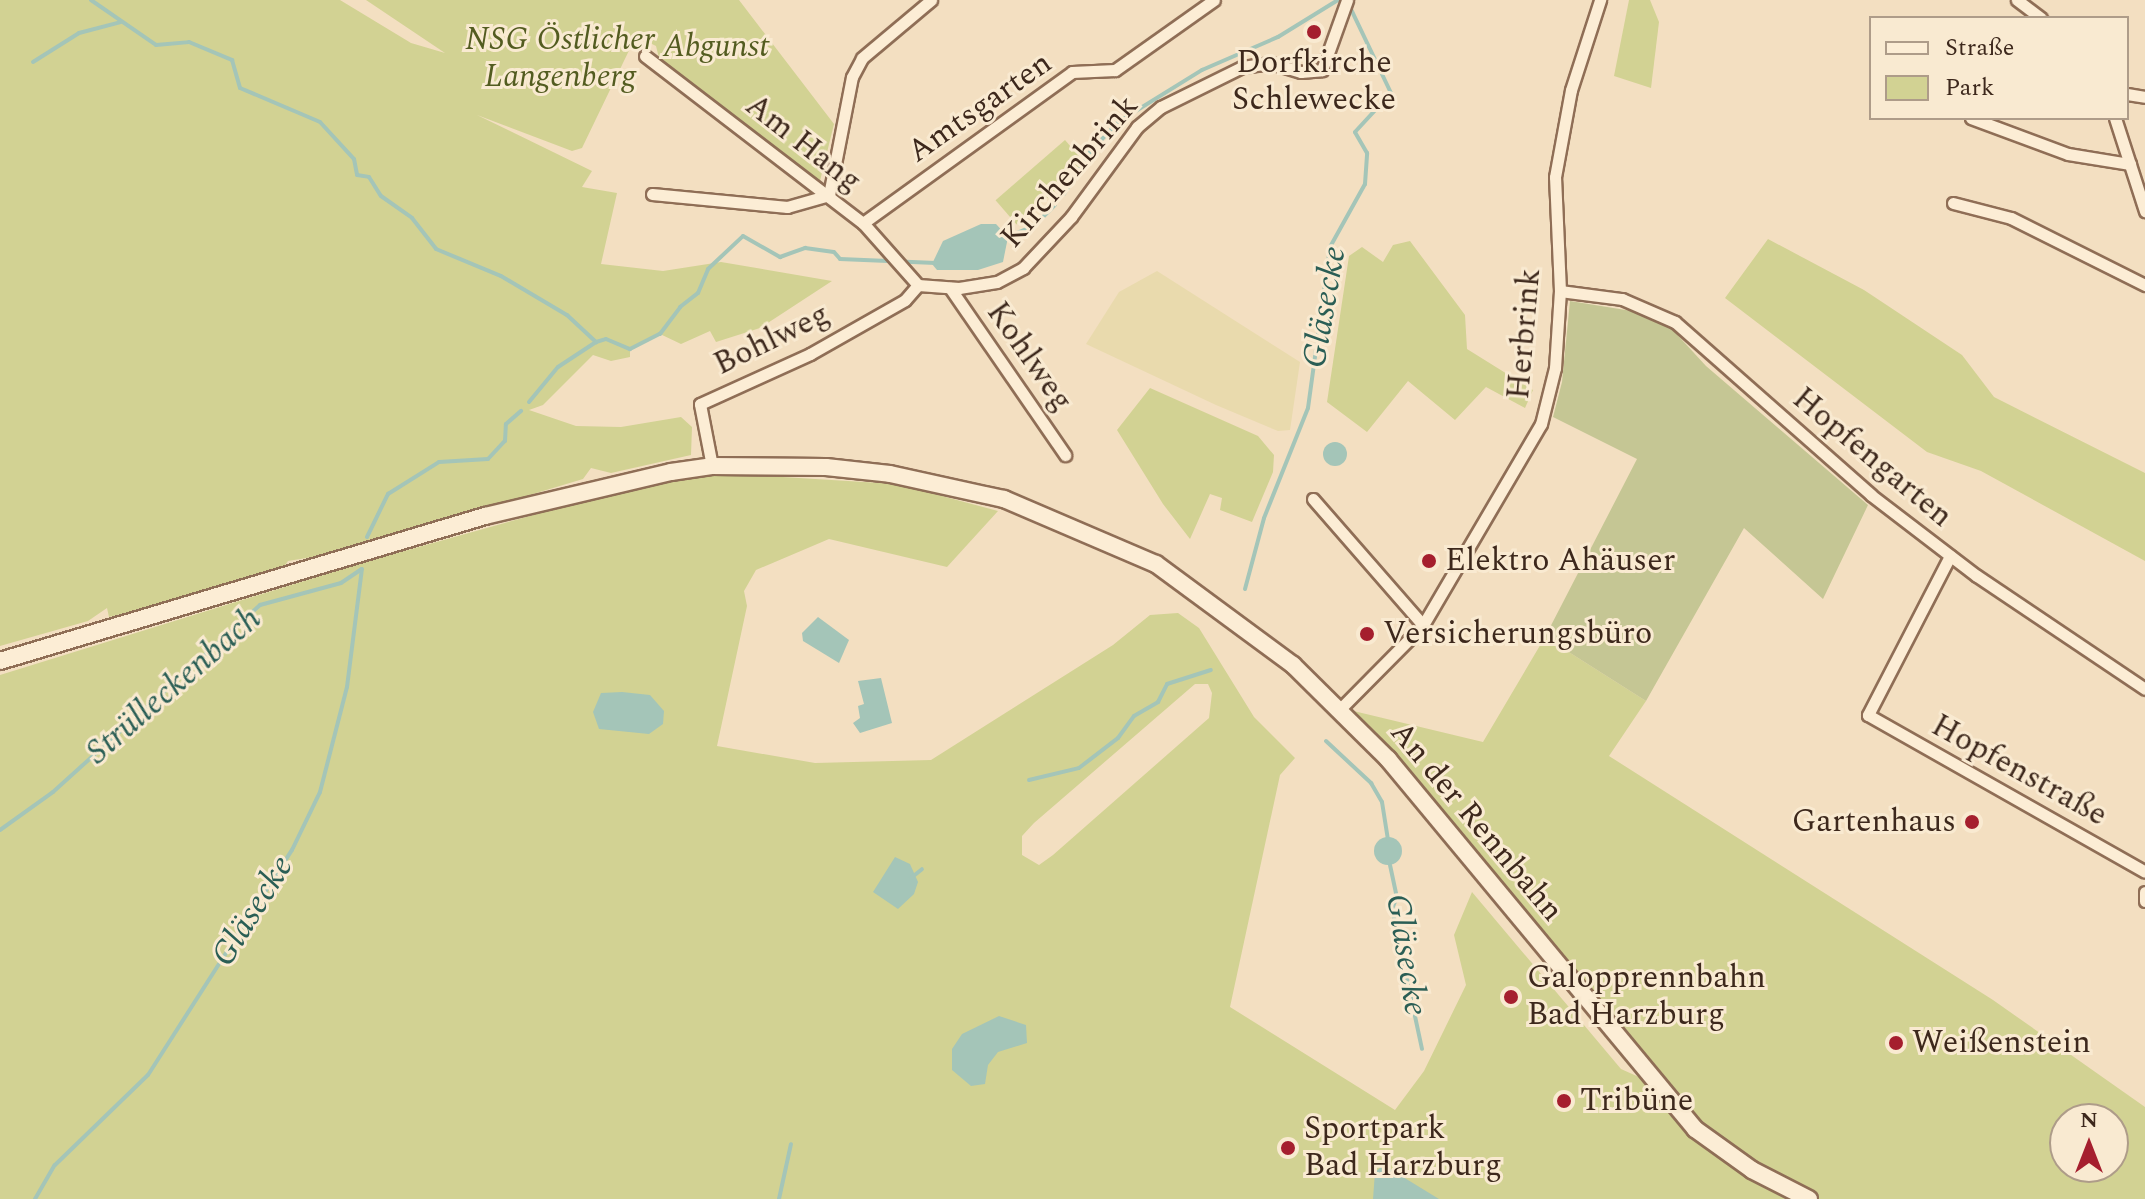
<!DOCTYPE html>
<html>
<head>
<meta charset="utf-8">
<style>
	body { margin:0 }
	#map { position:relative; width:2145px; height:1199px; overflow:hidden; background:#f3dfc1; font-family:Spectral,serif }
	div>[style] { position:absolute }
	[style*='--x'] { left:calc(var(--x)*1px); top:calc(var(--y)*1px); width:calc(var(--w)*1px); rotate:calc(var(--a)*1deg) }
	.farmland>* { inset:0; background:#e9daad }
	.green>* { inset:0; background:#d2d293; transform-origin:0 0 }
	.cemetery>* { inset:0; background:#c5c694 }
	.water>* { inset:0; background:#a4c5b8 }
	.round { border-radius:50% }
	.stream>* { height:4px; margin:-2px; padding:0 2px; transform-origin:2px; border-radius:2px; background:#a4c5b8 }
	.roads { filter:drop-shadow(2px 0 #8f6e56) drop-shadow(-2px 0 #8f6e56) drop-shadow(0 2px #8f6e56) drop-shadow(0 -2px #8f6e56) }
	.minor>* { height:11px; margin:-5.5px; padding:0 5.5px; transform-origin:5.5px; border-radius:5.5px; background:#fcedd5 }
	.secondary>* { height:16px; margin:-8px; padding:0 8px; transform-origin:8px; border-radius:8px; background:#fcedd5 }
	.dots>* { width:22px; height:22px; translate:-50% -50%; box-sizing:border-box; border:4px solid #f9ead1; border-radius:50% }
	span { translate:-50% -50%; white-space:nowrap; text-align:center; line-height:1.15; -webkit-text-stroke:6px #f9ead1; paint-order:stroke }
	.park-label { font-size:32px; color:#535c20; font-style:italic }
	.poi-label { font-size:32px; color:#3d281c }
	.left { translate:0 -50%; text-align:left }
	.right { translate:-100% -50%; text-align:right }
	.street-label { font-size:32px; color:#3d281c }
	.water-label { font-size:34px; color:#2a5e55; font-style:italic }
	.legend { position:absolute; left:1869px; top:16px; width:260px; height:104px; box-sizing:border-box; background:#f9ead1; border:2px solid #ae9c89; margin:0; padding:10px 14px; list-style:none; font-size:24px; color:#3d281c }
	.legend li { display:flex; align-items:center; gap:16px; height:40px }
	.legend b { width:40px; border:2px solid #ae9c89 }
	.north { position:absolute; left:2049px; top:1103px; width:80px; height:80px; box-sizing:border-box; background:#f9ead1; border:2px solid #ae9c89; border-radius:50%; rotate:0deg; font-size:22px; font-weight:700; line-height:32px; text-align:center; color:#3d281c }
	.north::after { content:''; display:block; margin:auto; width:28px; height:36px; background:#a51f2e; clip-path:polygon(50% 0,100% 100%,50% 72%,0 100%) }
</style>
</head>
<body>
<div id="map">
	<div class="farmland">
		<div style="clip-path:polygon(1157px 271px,1300px 362px,1290px 430px,1278px 431px,1216px 405px,1086px 344px,1119px 292px)"></div>
	</div>
	<div class="green">
		<div style="clip-path:polygon(0 0,340px 0,411px 43px,445px 53px,366px 0,739px 0,834px 124px,819px 185px,660px 62px,656px 46px,636px 36px,582px 148px,572px 151px,477px 115px,592px 171px,582px 187px,617px 193px,601px 264px,663px 271px,721px 262px,832px 281px,760px 328px,716px 342px,710px 331px,681px 344px,660px 334px,630px 349px,630px 357px,611px 361px,593px 355px,543px 405px,529px 410px,576px 426px,621px 427px,681px 417px,692px 427px,691px 455px,611px 473px,591px 468px,583px 479px,337px 553px,288px 561px,283px 568px,134px 611px,109px 617px,107px 608px,88px 621px,0 646px)"></div>
		<div style="clip-path:polygon(1629px 0,1650px 0,1659px 22px,1651px 88px,1614px 76px)"></div>
		<div style="left:1065px;top:140px;width:32px;height:92px;rotate:49deg"></div>
		<div style="clip-path:polygon(1768px 239px,1864px 290px,1962px 355px,1994px 397px,2145px 473px,2145px 561px,1981px 471px,1927px 452px,1725px 298px)"></div>
		<div style="clip-path:polygon(1410px 241px,1465px 315px,1467px 349px,1533px 390px,1525px 408px,1486px 387px,1455px 420px,1408px 381px,1367px 432px,1327px 402px,1349px 256px,1362px 247px,1383px 262px,1393px 245px)"></div>
		<div style="clip-path:polygon(1150px 388px,1258px 436px,1274px 455px,1273px 472px,1252px 522px,1220px 510px,1222px 498px,1210px 494px,1190px 539px,1163px 504px,1117px 430px)"></div>
		<div style="clip-path:polygon(evenodd,717px 473px,897px 484px,998px 511px,947px 567px,829px 539px,756px 570px,744px 591px,747px 606px,717px 746px,815px 763px,931px 760px,1113px 645px,1150px 615px,1178px 613px,1199px 628px,1254px 717px,1295px 758px,1280px 775px,1230px 1007px,1395px 1110px,1424px 1071px,1466px 985px,1454px 935px,1472px 892px,1621px 1069px,1650px 1082px,1341px 708px,1483px 742px,1545px 637px,1646px 701px,1609px 756px,1993px 1000px,2145px 1107px,2145px 1199px,0 1199px,0 675px,372px 560px,634px 487px,717px 473px,1195px 684px,1208px 684px,1212px 693px,1209px 718px,1053px 855px,1039px 865px,1022px 855px,1022px 836px,1034px 823px,1195px 684px,717px 473px,2065px 1119px,2113px 1119px,2113px 1167px,2065px 1167px,2065px 1119px)"></div>
	</div>
	<div class="cemetery">
		<div style="clip-path:polygon(1570px 301px,1638px 312px,1671px 328px,1706px 366px,1868px 505px,1823px 599px,1744px 528px,1646px 701px,1545px 637px,1637px 459px,1553px 417px,1562px 382px)"></div>
	</div>
	<div class="water">
		<div style="clip-path:polygon(981px 224px,996px 224px,1008px 237px,1003px 262px,978px 270px,937px 270px,932px 264px,943px 241px)"></div>
		<div class="round" style="left:1323px;top:442px;width:24px;height:24px"></div>
		<div style="clip-path:polygon(818px 617px,849px 640px,839px 663px,803px 641px,802px 633px)"></div>
		<div style="clip-path:polygon(881px 678px,892px 723px,860px 733px,853px 723px,860px 718px,858px 706px,864px 704px,858px 681px)"></div>
		<div style="clip-path:polygon(622px 692px,650px 695px,664px 711px,663px 724px,649px 734px,599px 729px,593px 712px,601px 693px)"></div>
		<div class="round" style="left:1374px;top:837px;width:28px;height:28px"></div>
		<div style="clip-path:polygon(895px 857px,910px 864px,918px 882px,914px 894px,898px 909px,873px 892px)"></div>
		<div style="clip-path:polygon(999px 1016px,1026px 1025px,1027px 1043px,998px 1052px,988px 1065px,985px 1084px,971px 1086px,952px 1070px,952px 1049px,962px 1034px)"></div>
		<div style="clip-path:polygon(1381px 1167px,1390px 1169px,1439px 1199px,1373px 1199px,1375px 1172px)"></div>
	</div>
	<div class="stream">
		<div style="--x:91;--y:0;--w:79;--a:34.7"></div>
		<div style="--x:156;--y:45;--w:33;--a:-5"></div>
		<div style="--x:189;--y:42;--w:47;--a:22.7"></div>
		<div style="--x:232;--y:60;--w:29;--a:74"></div>
		<div style="--x:240;--y:88;--w:87;--a:23"></div>
		<div style="--x:320;--y:122;--w:50;--a:47.4"></div>
		<div style="--x:354;--y:159;--w:16;--a:79"></div>
		<div style="--x:357;--y:175;--w:12;--a:9"></div>
		<div style="--x:369;--y:177;--w:22;--a:58"></div>
		<div style="--x:381;--y:196;--w:38;--a:35"></div>
		<div style="--x:412;--y:218;--w:39;--a:52"></div>
		<div style="--x:436;--y:249;--w:70;--a:22.6"></div>
		<div style="--x:501;--y:276;--w:77;--a:30.6"></div>
		<div style="--x:567;--y:315;--w:40;--a:43"></div>
		<div style="--x:33;--y:62;--w:54;--a:-32.2"></div>
		<div style="--x:79;--y:33;--w:43;--a:-14.7"></div>
		<div style="--x:1064;--y:194;--w:49;--a:-58.2"></div>
		<div style="--x:1090;--y:152;--w:41;--a:-47"></div>
		<div style="--x:1118;--y:122;--w:99;--a:-31.8"></div>
		<div style="--x:1202;--y:70;--w:83;--a:-23.5"></div>
		<div style="--x:1278;--y:37;--w:70;--a:-31.7"></div>
		<div style="--x:1005;--y:238;--w:33;--a:-23"></div>
		<div style="--x:1035;--y:225;--w:28;--a:-45"></div>
		<div style="--x:529;--y:402;--w:45;--a:-50.4"></div>
		<div style="--x:558;--y:367;--w:45;--a:-33.3"></div>
		<div style="--x:596;--y:342;--w:10;--a:-17"></div>
		<div style="--x:606;--y:339;--w:26;--a:23"></div>
		<div style="--x:630;--y:349;--w:34;--a:-27"></div>
		<div style="--x:660;--y:334;--w:34;--a:-53"></div>
		<div style="--x:680;--y:307;--w:23;--a:-38"></div>
		<div style="--x:698;--y:293;--w:26;--a:-67"></div>
		<div style="--x:708;--y:269;--w:48;--a:-43.3"></div>
		<div style="--x:743;--y:236;--w:43;--a:29.6"></div>
		<div style="--x:780;--y:257;--w:27;--a:-20"></div>
		<div style="--x:805;--y:248;--w:29;--a:8"></div>
		<div style="--x:834;--y:252;--w:9;--a:49"></div>
		<div style="--x:840;--y:259;--w:96;--a:2.4"></div>
		<div style="--x:367;--y:537;--w:48;--a:-64"></div>
		<div style="--x:388;--y:494;--w:60;--a:-32.1"></div>
		<div style="--x:439;--y:462;--w:49;--a:-3.5"></div>
		<div style="--x:488;--y:459;--w:25;--a:-47"></div>
		<div style="--x:505;--y:441;--w:17;--a:-87"></div>
		<div style="--x:506;--y:424;--w:20;--a:-41"></div>
		<div style="--x:1245;--y:589;--w:73;--a:-75"></div>
		<div style="--x:1264;--y:518;--w:118;--a:-68.2"></div>
		<div style="--x:1308;--y:408;--w:162;--a:-82.2"></div>
		<div style="--x:1330;--y:247;--w:72;--a:-60.9"></div>
		<div style="--x:1365;--y:184;--w:31;--a:-86"></div>
		<div style="--x:1367;--y:153;--w:24;--a:-120"></div>
		<div style="--x:1355;--y:132;--w:53;--a:-47.3"></div>
		<div style="--x:1391;--y:93;--w:98;--a:-115.5"></div>
		<div style="--x:1326;--y:741;--w:62;--a:43"></div>
		<div style="--x:1371;--y:783;--w:22;--a:60"></div>
		<div style="--x:1382;--y:802;--w:38;--a:81"></div>
		<div style="--x:1029;--y:780;--w:51;--a:-13.5"></div>
		<div style="--x:1079;--y:768;--w:49;--a:-37.6"></div>
		<div style="--x:1118;--y:738;--w:27;--a:-54"></div>
		<div style="--x:1134;--y:716;--w:28;--a:-30"></div>
		<div style="--x:1158;--y:702;--w:20;--a:-63"></div>
		<div style="--x:1167;--y:684;--w:46;--a:-17.7"></div>
		<div style="--x:0;--y:830;--w:65;--a:-35.6"></div>
		<div style="--x:53;--y:792;--w:279;--a:-42.1"></div>
		<div style="--x:260;--y:605;--w:84;--a:-15.2"></div>
		<div style="--x:341;--y:583;--w:25;--a:-34"></div>
		<div style="--x:1390;--y:865;--w:33;--a:78"></div>
		<div style="--x:1397;--y:897;--w:13;--a:113"></div>
		<div style="--x:1392;--y:909;--w:143;--a:77.9"></div>
		<div style="--x:911;--y:878;--w:14;--a:-39"></div>
		<div style="--x:35;--y:1199;--w:39;--a:-60"></div>
		<div style="--x:55;--y:1165;--w:129;--a:-44.1"></div>
		<div style="--x:148;--y:1075;--w:267;--a:-57.4"></div>
		<div style="--x:292;--y:850;--w:64;--a:-64.2"></div>
		<div style="--x:320;--y:792;--w:108;--a:-75.6"></div>
		<div style="--x:347;--y:687;--w:119;--a:-82.8"></div>
		<div style="--x:779;--y:1199;--w:56;--a:-77.7"></div>
	</div>
	<div class="roads">
		<div class="minor">
			<div style="--x:2017;--y:0;--w:30;--a:37"></div>
			<div style="--x:645;--y:56;--w:275;--a:37.5"></div>
			<div style="--x:863;--y:223;--w:83;--a:48.4"></div>
			<div style="--x:918;--y:285;--w:41;--a:4.2"></div>
			<div style="--x:959;--y:288;--w:38;--a:-9"></div>
			<div style="--x:997;--y:282;--w:30;--a:-28"></div>
			<div style="--x:1023;--y:268;--w:70;--a:-46.7"></div>
			<div style="--x:1071;--y:217;--w:112;--a:-53.7"></div>
			<div style="--x:1137;--y:127;--w:31;--a:-40"></div>
			<div style="--x:1161;--y:107;--w:90;--a:-26.3"></div>
			<div style="--x:1242;--y:67;--w:29;--a:-8"></div>
			<div style="--x:1271;--y:63;--w:31;--a:17"></div>
			<div style="--x:1301;--y:72;--w:21;--a:-5"></div>
			<div style="--x:1322;--y:70;--w:74;--a:-70.3"></div>
			<div style="--x:2127;--y:94;--w:18;--a:9"></div>
			<div style="--x:1971;--y:118;--w:103;--a:20.4"></div>
			<div style="--x:2068;--y:154;--w:63;--a:9.2"></div>
			<div style="--x:2115;--y:118;--w:98;--a:72.1"></div>
			<div style="--x:652;--y:194;--w:136;--a:5.5"></div>
			<div style="--x:787;--y:207;--w:44;--a:-15.9"></div>
			<div style="--x:829;--y:195;--w:120;--a:-79"></div>
			<div style="--x:852;--y:77;--w:21;--a:-62"></div>
			<div style="--x:862;--y:58;--w:90;--a:-40"></div>
			<div style="--x:1953;--y:203;--w:60;--a:14.5"></div>
			<div style="--x:2011;--y:218;--w:150;--a:26.6"></div>
			<div style="--x:863;--y:223;--w:258;--a:-35.8"></div>
			<div style="--x:1072;--y:72;--w:43;--a:-2.7"></div>
			<div style="--x:1115;--y:70;--w:121;--a:-35.3"></div>
			<div style="--x:950;--y:288;--w:203;--a:55.4"></div>
			<div style="--x:1560;--y:291;--w:63;--a:7.4"></div>
			<div style="--x:1622;--y:299;--w:58;--a:23.5"></div>
			<div style="--x:1675;--y:322;--w:261;--a:41.4"></div>
			<div style="--x:1871;--y:495;--w:133;--a:37.4"></div>
			<div style="--x:1977;--y:576;--w:202;--a:33.9"></div>
			<div style="--x:712;--y:466;--w:63;--a:-101"></div>
			<div style="--x:700;--y:404;--w:121;--a:-24.4"></div>
			<div style="--x:810;--y:354;--w:109;--a:-29.6"></div>
			<div style="--x:905;--y:300;--w:20;--a:-49"></div>
			<div style="--x:1313;--y:499;--w:167;--a:48.9"></div>
			<div style="--x:1950;--y:556;--w:179;--a:117.3"></div>
			<div style="--x:1868;--y:715;--w:318;--a:29.5"></div>
			<div style="--x:1341;--y:708;--w:117;--a:-45.3"></div>
			<div style="--x:1423;--y:625;--w:233;--a:-59.6"></div>
			<div style="--x:1541;--y:424;--w:58;--a:-76"></div>
			<div style="--x:1555;--y:368;--w:77;--a:-86.3"></div>
			<div style="--x:1560;--y:291;--w:114;--a:-92.5"></div>
			<div style="--x:1555;--y:177;--w:88;--a:-79.6"></div>
			<div style="--x:1571;--y:90;--w:95;--a:-72.1"></div>
			<div style="--x:2145;--y:892;--w:9;--a:90"></div>
		</div>
		<div class="secondary">
			<div style="--x:0;--y:661;--w:506;--a:-16.65"></div>
			<div style="--x:485;--y:516;--w:191;--a:-13.3"></div>
			<div style="--x:671;--y:472;--w:41;--a:-8.3"></div>
			<div style="--x:712;--y:466;--w:114;--a:0.5"></div>
			<div style="--x:826;--y:467;--w:64;--a:6.2"></div>
			<div style="--x:890;--y:474;--w:117;--a:12.4"></div>
			<div style="--x:1004;--y:499;--w:165;--a:23.2"></div>
			<div style="--x:1156;--y:564;--w:170;--a:36.4"></div>
			<div style="--x:1293;--y:665;--w:134;--a:44.7"></div>
			<div style="--x:1388;--y:759;--w:481;--a:50.3"></div>
			<div style="--x:1695;--y:1129;--w:70;--a:35.7"></div>
			<div style="--x:1752;--y:1170;--w:64;--a:27"></div>
		</div>
	</div>
	<div class="dots">
		<div style="left:1314px;top:32px;background:#a51f2e"></div>
		<div style="left:1429px;top:561px;background:#a51f2e"></div>
		<div style="left:1367px;top:634px;background:#a51f2e"></div>
		<div style="left:1972px;top:822px;background:#a51f2e"></div>
		<div style="left:1511px;top:997px;background:#a51f2e"></div>
		<div style="left:1896px;top:1043px;background:#a51f2e"></div>
		<div style="left:1564px;top:1101px;background:#a51f2e"></div>
		<div style="left:1288px;top:1148px;background:#a51f2e"></div>
	</div>
	<div class="park-label">
		<span style="left:560px;top:59px">NSG Östlicher<br>Langenberg</span>
		<span style="left:716px;top:47px">Abgunst</span>
	</div>
	<div class="poi-label">
		<span style="left:1314px;top:82px">Dorfkirche<br>Schlewecke</span>
		<span class="left" style="left:1445px;top:561px">Elektro Ahäuser</span>
		<span class="left" style="left:1383px;top:634px">Versicherungsbüro</span>
		<span class="right" style="left:1956px;top:822px">Gartenhaus</span>
		<span class="left" style="left:1527px;top:997px">Galopprennbahn<br>Bad Harzburg</span>
		<span class="left" style="left:1912px;top:1043px">Weißenstein</span>
		<span class="left" style="left:1580px;top:1101px">Tribüne</span>
		<span class="left" style="left:1304px;top:1148px">Sportpark<br>Bad Harzburg</span>
	</div>
	<div class="street-label">
		<span style="left:980px;top:108px;rotate:-35deg">Amtsgarten</span>
		<span style="left:803px;top:144px;rotate:38deg">Am Hang</span>
		<span style="left:1070px;top:172px;rotate:-49deg">Kirchenbrink</span>
		<span style="left:1525px;top:334px;rotate:-85deg">Herbrink</span>
		<span style="left:772px;top:340px;rotate:-26deg">Bohlweg</span>
		<span style="left:1029px;top:357px;rotate:55deg">Kohlweg</span>
		<span style="left:1872px;top:458px;rotate:40deg">Hopfengarten</span>
		<span style="left:2019px;top:771px;rotate:29deg">Hopfenstraße</span>
		<span style="left:1476px;top:822px;rotate:50deg">An der Rennbahn</span>
	</div>
	<div class="water-label">
		<span style="left:1325px;top:307px;rotate:-80deg">Gläsecke</span>
		<span style="left:174px;top:686px;rotate:-41deg">Strülleckenbach</span>
		<span style="left:253px;top:911px;rotate:-58deg">Gläsecke</span>
		<span style="left:1406px;top:955px;rotate:81deg">Gläsecke</span>
	</div>
	<ul class="legend">
	<li><b style="height:10px;background:#fcedd5"></b>Straße</li>
	<li><b style="height:22px;background:#d2d293"></b>Park</li>
	</ul>
	<div class="north">N</div>
</div>
</body>
</html>
